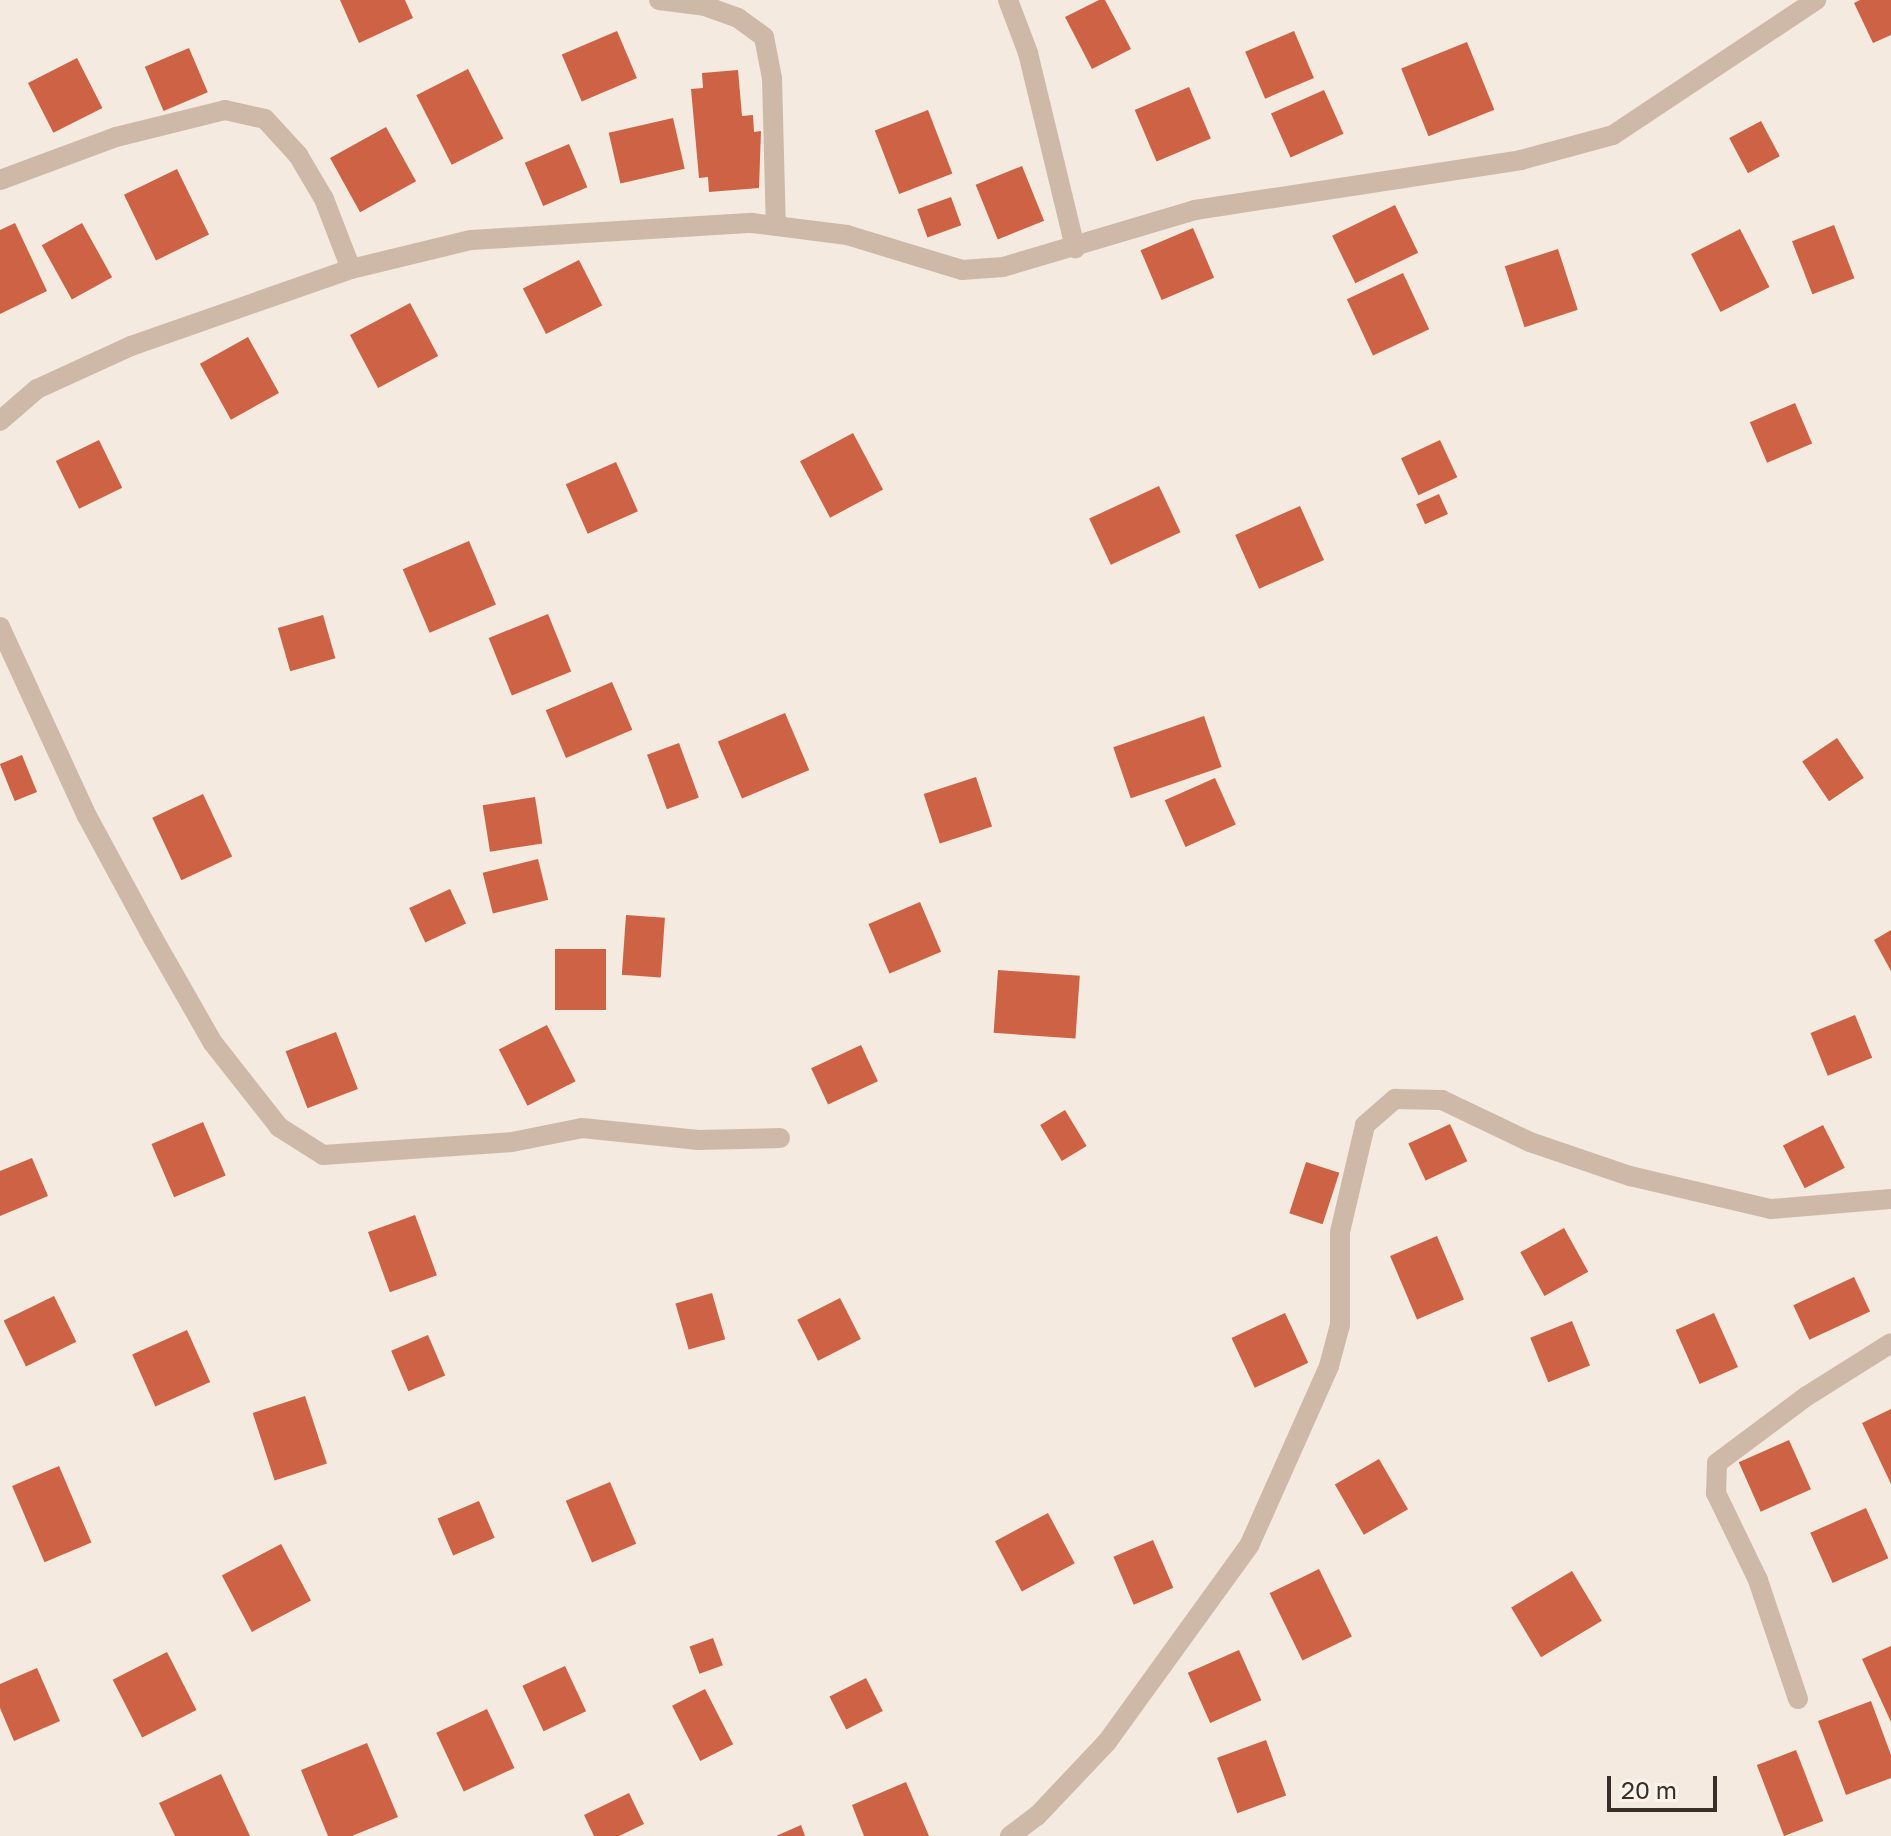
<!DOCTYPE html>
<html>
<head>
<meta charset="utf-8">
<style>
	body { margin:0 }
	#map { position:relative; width:1891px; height:1836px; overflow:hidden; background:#f4eadf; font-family:"Golos Text",sans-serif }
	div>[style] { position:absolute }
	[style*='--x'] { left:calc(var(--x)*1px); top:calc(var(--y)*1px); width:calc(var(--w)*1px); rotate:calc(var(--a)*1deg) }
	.building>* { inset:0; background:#cd6244; transform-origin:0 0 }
	.minor>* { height:20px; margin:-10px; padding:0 10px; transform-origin:10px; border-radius:10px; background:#ceb9a9 }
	span { translate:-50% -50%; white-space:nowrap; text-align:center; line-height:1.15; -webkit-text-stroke:8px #fbf4ec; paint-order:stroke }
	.scale { position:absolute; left:1607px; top:1776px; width:110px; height:36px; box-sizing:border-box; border:4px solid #3a2e29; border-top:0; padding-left:10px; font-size:24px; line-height:28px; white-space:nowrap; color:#3a2e29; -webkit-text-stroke:6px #fbf4ec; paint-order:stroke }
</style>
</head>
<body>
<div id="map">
	<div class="building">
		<div style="clip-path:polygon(340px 0,405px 0,413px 18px,359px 43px)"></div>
		<div style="clip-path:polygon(1099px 0,1105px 0,1131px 49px,1092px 69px,1065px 17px)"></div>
		<div style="clip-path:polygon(1860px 0,1891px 0,1891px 35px,1873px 43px,1854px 3px)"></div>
		<div style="left:617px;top:31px;width:51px;height:60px;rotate:67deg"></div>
		<div style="left:1294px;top:31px;width:51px;height:53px;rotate:67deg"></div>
		<div style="left:1467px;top:42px;width:73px;height:71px;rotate:68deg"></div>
		<div style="left:189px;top:48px;width:48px;height:48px;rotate:67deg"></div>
		<div style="left:77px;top:58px;width:56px;height:55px;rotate:63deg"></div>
		<div style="left:468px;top:69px;width:78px;height:58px;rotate:63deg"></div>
		<div style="clip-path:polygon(738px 70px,742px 116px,753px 115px,754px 132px,761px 131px,759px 188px,709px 192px,708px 177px,699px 178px,691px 89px,703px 88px,702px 73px)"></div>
		<div style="left:1189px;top:87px;width:56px;height:59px;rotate:67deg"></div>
		<div style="left:1324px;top:90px;width:48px;height:58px;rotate:66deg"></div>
		<div style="left:928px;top:110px;width:68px;height:57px;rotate:69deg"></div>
		<div style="left:673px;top:118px;width:52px;height:66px;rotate:77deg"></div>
		<div style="left:1761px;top:121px;width:40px;height:36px;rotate:62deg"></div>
		<div style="left:386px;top:127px;width:62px;height:64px;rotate:61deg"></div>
		<div style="left:569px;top:144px;width:47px;height:48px;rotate:67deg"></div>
		<div style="left:1022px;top:166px;width:59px;height:50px;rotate:68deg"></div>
		<div style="left:177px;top:169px;width:73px;height:59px;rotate:64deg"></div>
		<div style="left:951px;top:197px;width:30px;height:36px;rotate:70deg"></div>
		<div style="left:1395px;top:205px;width:53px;height:70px;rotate:64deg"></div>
		<div style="clip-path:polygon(15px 223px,47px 291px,0 314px,0 230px)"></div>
		<div style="left:82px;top:223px;width:62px;height:46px;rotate:61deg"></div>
		<div style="left:1834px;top:225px;width:57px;height:45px;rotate:69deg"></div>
		<div style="left:1193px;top:228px;width:54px;height:57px;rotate:67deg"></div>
		<div style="left:1740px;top:229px;width:65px;height:55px;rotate:63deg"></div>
		<div style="left:1558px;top:249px;width:64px;height:56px;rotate:72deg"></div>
		<div style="left:579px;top:260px;width:51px;height:63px;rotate:63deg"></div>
		<div style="left:1403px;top:273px;width:62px;height:62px;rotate:65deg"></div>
		<div style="left:410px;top:303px;width:60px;height:68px;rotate:62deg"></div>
		<div style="left:248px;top:337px;width:64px;height:55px;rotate:61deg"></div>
		<div style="left:1795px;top:403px;width:44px;height:49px;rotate:67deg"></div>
		<div style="left:853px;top:433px;width:64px;height:60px;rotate:62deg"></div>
		<div style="left:99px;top:440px;width:53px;height:48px;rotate:64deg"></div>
		<div style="left:1440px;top:440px;width:41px;height:43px;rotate:65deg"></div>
		<div style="left:616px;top:462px;width:54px;height:55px;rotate:66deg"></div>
		<div style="left:1159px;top:486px;width:51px;height:77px;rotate:65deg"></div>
		<div style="left:1439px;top:494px;width:22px;height:25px;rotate:66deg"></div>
		<div style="left:1300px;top:506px;width:59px;height:71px;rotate:66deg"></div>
		<div style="left:469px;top:541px;width:69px;height:72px;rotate:67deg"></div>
		<div style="left:548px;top:614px;width:62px;height:64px;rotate:68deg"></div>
		<div style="left:323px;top:615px;width:45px;height:47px;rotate:74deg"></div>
		<div style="left:612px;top:682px;width:52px;height:72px;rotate:67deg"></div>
		<div style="left:785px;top:713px;width:62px;height:73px;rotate:67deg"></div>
		<div style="left:1204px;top:716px;width:54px;height:96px;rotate:71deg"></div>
		<div style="left:1837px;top:738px;width:48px;height:42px;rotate:56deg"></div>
		<div style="left:679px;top:743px;width:58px;height:34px;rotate:70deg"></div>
		<div style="left:22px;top:755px;width:40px;height:24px;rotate:68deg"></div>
		<div style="left:976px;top:777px;width:52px;height:55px;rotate:72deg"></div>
		<div style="left:1215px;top:778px;width:51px;height:55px;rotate:66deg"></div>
		<div style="left:203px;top:794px;width:69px;height:56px;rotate:65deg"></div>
		<div style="left:535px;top:797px;width:47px;height:53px;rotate:81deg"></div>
		<div style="left:538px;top:859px;width:42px;height:57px;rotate:76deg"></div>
		<div style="left:450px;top:889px;width:38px;height:45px;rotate:65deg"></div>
		<div style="left:920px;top:902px;width:54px;height:56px;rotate:67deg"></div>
		<div style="left:626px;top:915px;width:39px;height:60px;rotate:4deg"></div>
		<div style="clip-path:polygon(1891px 930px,1891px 971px,1874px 940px)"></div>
		<div style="left:555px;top:949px;width:51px;height:61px"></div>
		<div style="left:998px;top:970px;width:82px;height:63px;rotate:4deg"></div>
		<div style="left:1855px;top:1015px;width:46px;height:48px;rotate:68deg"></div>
		<div style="left:547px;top:1025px;width:63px;height:54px;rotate:63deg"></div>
		<div style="left:336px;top:1032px;width:61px;height:54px;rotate:69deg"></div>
		<div style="left:861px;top:1045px;width:40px;height:55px;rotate:65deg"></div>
		<div style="left:1065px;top:1110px;width:42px;height:29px;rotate:59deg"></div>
		<div style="left:203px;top:1122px;width:58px;height:56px;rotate:67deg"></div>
		<div style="left:1450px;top:1124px;width:41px;height:46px;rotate:65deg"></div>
		<div style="left:1823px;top:1125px;width:48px;height:45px;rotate:63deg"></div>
		<div style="clip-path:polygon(32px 1158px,48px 1196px,0 1216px,0 1171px)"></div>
		<div style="left:1306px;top:1162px;width:35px;height:54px;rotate:18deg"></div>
		<div style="left:415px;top:1215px;width:64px;height:50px;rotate:70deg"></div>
		<div style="left:1564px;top:1228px;width:50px;height:50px;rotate:61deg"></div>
		<div style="left:1437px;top:1236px;width:69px;height:51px;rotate:67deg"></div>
		<div style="left:1854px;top:1277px;width:38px;height:67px;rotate:65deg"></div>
		<div style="left:712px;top:1293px;width:48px;height:38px;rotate:74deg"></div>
		<div style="left:54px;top:1296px;width:51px;height:56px;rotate:64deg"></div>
		<div style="left:840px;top:1298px;width:46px;height:48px;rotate:63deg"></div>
		<div style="left:1285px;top:1313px;width:55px;height:59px;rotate:65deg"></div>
		<div style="left:1714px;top:1313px;width:59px;height:42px;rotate:66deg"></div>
		<div style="left:1572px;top:1321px;width:48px;height:45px;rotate:68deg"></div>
		<div style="left:187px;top:1330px;width:57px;height:60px;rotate:66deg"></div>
		<div style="left:428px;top:1335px;width:44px;height:40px;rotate:67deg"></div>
		<div style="left:305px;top:1396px;width:71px;height:55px;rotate:72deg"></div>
		<div style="clip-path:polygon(1891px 1409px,1891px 1484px,1862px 1423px)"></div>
		<div style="left:1789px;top:1440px;width:54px;height:55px;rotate:66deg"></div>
		<div style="left:1379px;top:1459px;width:58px;height:51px;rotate:60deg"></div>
		<div style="left:59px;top:1466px;width:83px;height:51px;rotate:67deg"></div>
		<div style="left:610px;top:1482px;width:67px;height:48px;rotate:67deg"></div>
		<div style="left:479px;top:1501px;width:40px;height:45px;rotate:67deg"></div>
		<div style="left:1866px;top:1508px;width:55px;height:61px;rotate:66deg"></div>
		<div style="left:1048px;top:1513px;width:57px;height:60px;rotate:62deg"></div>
		<div style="left:1153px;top:1540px;width:52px;height:43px;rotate:67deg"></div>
		<div style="left:281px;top:1544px;width:64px;height:67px;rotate:62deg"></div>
		<div style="left:1319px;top:1569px;width:75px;height:55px;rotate:64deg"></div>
		<div style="left:1572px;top:1571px;width:58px;height:71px;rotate:59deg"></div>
		<div style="left:713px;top:1638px;width:29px;height:25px;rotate:70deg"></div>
		<div style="clip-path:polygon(1891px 1646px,1891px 1722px,1862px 1659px)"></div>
		<div style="left:1239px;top:1650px;width:55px;height:56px;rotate:66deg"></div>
		<div style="left:167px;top:1652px;width:65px;height:61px;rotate:63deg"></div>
		<div style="left:565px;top:1666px;width:50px;height:47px;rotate:65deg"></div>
		<div style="clip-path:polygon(37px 1668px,60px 1721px,14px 1741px,0 1708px,0 1684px)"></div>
		<div style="left:866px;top:1678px;width:37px;height:41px;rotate:63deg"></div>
		<div style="left:705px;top:1689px;width:62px;height:37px;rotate:63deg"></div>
		<div style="clip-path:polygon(1871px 1701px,1891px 1755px,1891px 1778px,1846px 1795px,1818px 1721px)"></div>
		<div style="left:487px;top:1709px;width:65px;height:56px;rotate:65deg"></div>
		<div style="left:1266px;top:1740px;width:59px;height:52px;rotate:70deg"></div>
		<div style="clip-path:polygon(367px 1743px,398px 1817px,352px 1836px,328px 1836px,301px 1770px)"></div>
		<div style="left:1796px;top:1750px;width:76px;height:42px;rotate:69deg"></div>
		<div style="clip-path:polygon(221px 1774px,250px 1836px,175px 1836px,159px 1803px)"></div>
		<div style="clip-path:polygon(906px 1782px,929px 1836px,864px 1836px,852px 1805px)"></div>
		<div style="clip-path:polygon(629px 1793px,644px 1824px,619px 1836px,594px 1836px,584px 1815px)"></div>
		<div style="clip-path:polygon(801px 1825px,805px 1836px,776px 1836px)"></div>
	</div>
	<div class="minor">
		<div style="--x:659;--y:0;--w:46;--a:7.4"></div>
		<div style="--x:705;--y:6;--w:35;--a:20"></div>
		<div style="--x:738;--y:18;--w:32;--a:36"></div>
		<div style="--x:764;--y:37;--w:42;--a:79"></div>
		<div style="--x:772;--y:78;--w:148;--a:88.5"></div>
		<div style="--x:1008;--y:0;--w:57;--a:69.3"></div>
		<div style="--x:1028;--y:53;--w:201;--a:76.4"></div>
		<div style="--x:0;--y:180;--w:124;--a:-20.3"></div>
		<div style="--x:116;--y:137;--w:112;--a:-13.9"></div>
		<div style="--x:225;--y:110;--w:41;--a:12.7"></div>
		<div style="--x:265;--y:119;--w:49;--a:47.5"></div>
		<div style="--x:298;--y:155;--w:51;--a:59.4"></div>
		<div style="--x:324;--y:199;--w:75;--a:68.9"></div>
		<div style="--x:0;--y:421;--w:49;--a:-40.9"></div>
		<div style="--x:37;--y:389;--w:103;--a:-24.6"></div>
		<div style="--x:131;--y:346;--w:233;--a:-19.3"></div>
		<div style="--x:351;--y:269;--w:123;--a:-13.6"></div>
		<div style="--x:471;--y:240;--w:282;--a:-3.5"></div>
		<div style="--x:752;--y:223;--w:96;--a:7.2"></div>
		<div style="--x:847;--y:235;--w:120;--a:16.9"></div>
		<div style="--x:962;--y:270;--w:41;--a:-4.2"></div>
		<div style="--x:1003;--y:267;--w:200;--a:-16.5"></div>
		<div style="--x:1195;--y:210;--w:330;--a:-8.7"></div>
		<div style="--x:1521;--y:160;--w:95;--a:-15.2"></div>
		<div style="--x:1613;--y:135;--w:244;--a:-33.6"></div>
		<div style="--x:0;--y:627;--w:208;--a:65.3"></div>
		<div style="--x:87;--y:816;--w:139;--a:61.6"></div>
		<div style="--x:153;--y:938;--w:121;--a:60.3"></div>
		<div style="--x:213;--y:1043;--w:107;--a:51.8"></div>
		<div style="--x:279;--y:1127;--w:52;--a:32.5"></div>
		<div style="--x:323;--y:1155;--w:189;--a:-3.9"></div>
		<div style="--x:512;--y:1142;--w:71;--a:-11.3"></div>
		<div style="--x:582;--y:1128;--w:117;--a:5.9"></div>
		<div style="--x:698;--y:1140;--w:82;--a:-1.4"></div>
		<div style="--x:1798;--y:1699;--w:126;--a:-108.6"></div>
		<div style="--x:1758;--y:1580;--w:97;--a:-115.8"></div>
		<div style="--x:1716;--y:1493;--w:30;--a:-88"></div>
		<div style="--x:1717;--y:1463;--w:112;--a:-36.7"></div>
		<div style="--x:1807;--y:1396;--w:99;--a:-32.2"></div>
		<div style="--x:1010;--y:1836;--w:34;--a:-37"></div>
		<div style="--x:1037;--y:1816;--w:102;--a:-46.6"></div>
		<div style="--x:1107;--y:1742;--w:242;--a:-54.1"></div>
		<div style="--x:1249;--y:1546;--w:197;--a:-66"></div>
		<div style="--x:1329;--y:1366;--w:42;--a:-75"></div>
		<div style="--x:1340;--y:1325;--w:93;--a:-90"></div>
		<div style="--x:1340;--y:1232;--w:110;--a:-76.8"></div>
		<div style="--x:1365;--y:1125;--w:40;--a:-41"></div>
		<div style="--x:1395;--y:1099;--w:47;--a:1.2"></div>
		<div style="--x:1442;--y:1100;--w:98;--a:25.5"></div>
		<div style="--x:1530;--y:1142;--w:106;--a:18.8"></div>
		<div style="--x:1630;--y:1176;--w:145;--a:13.2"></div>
		<div style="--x:1771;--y:1209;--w:120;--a:-4.8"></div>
	</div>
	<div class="scale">20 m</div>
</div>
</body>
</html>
